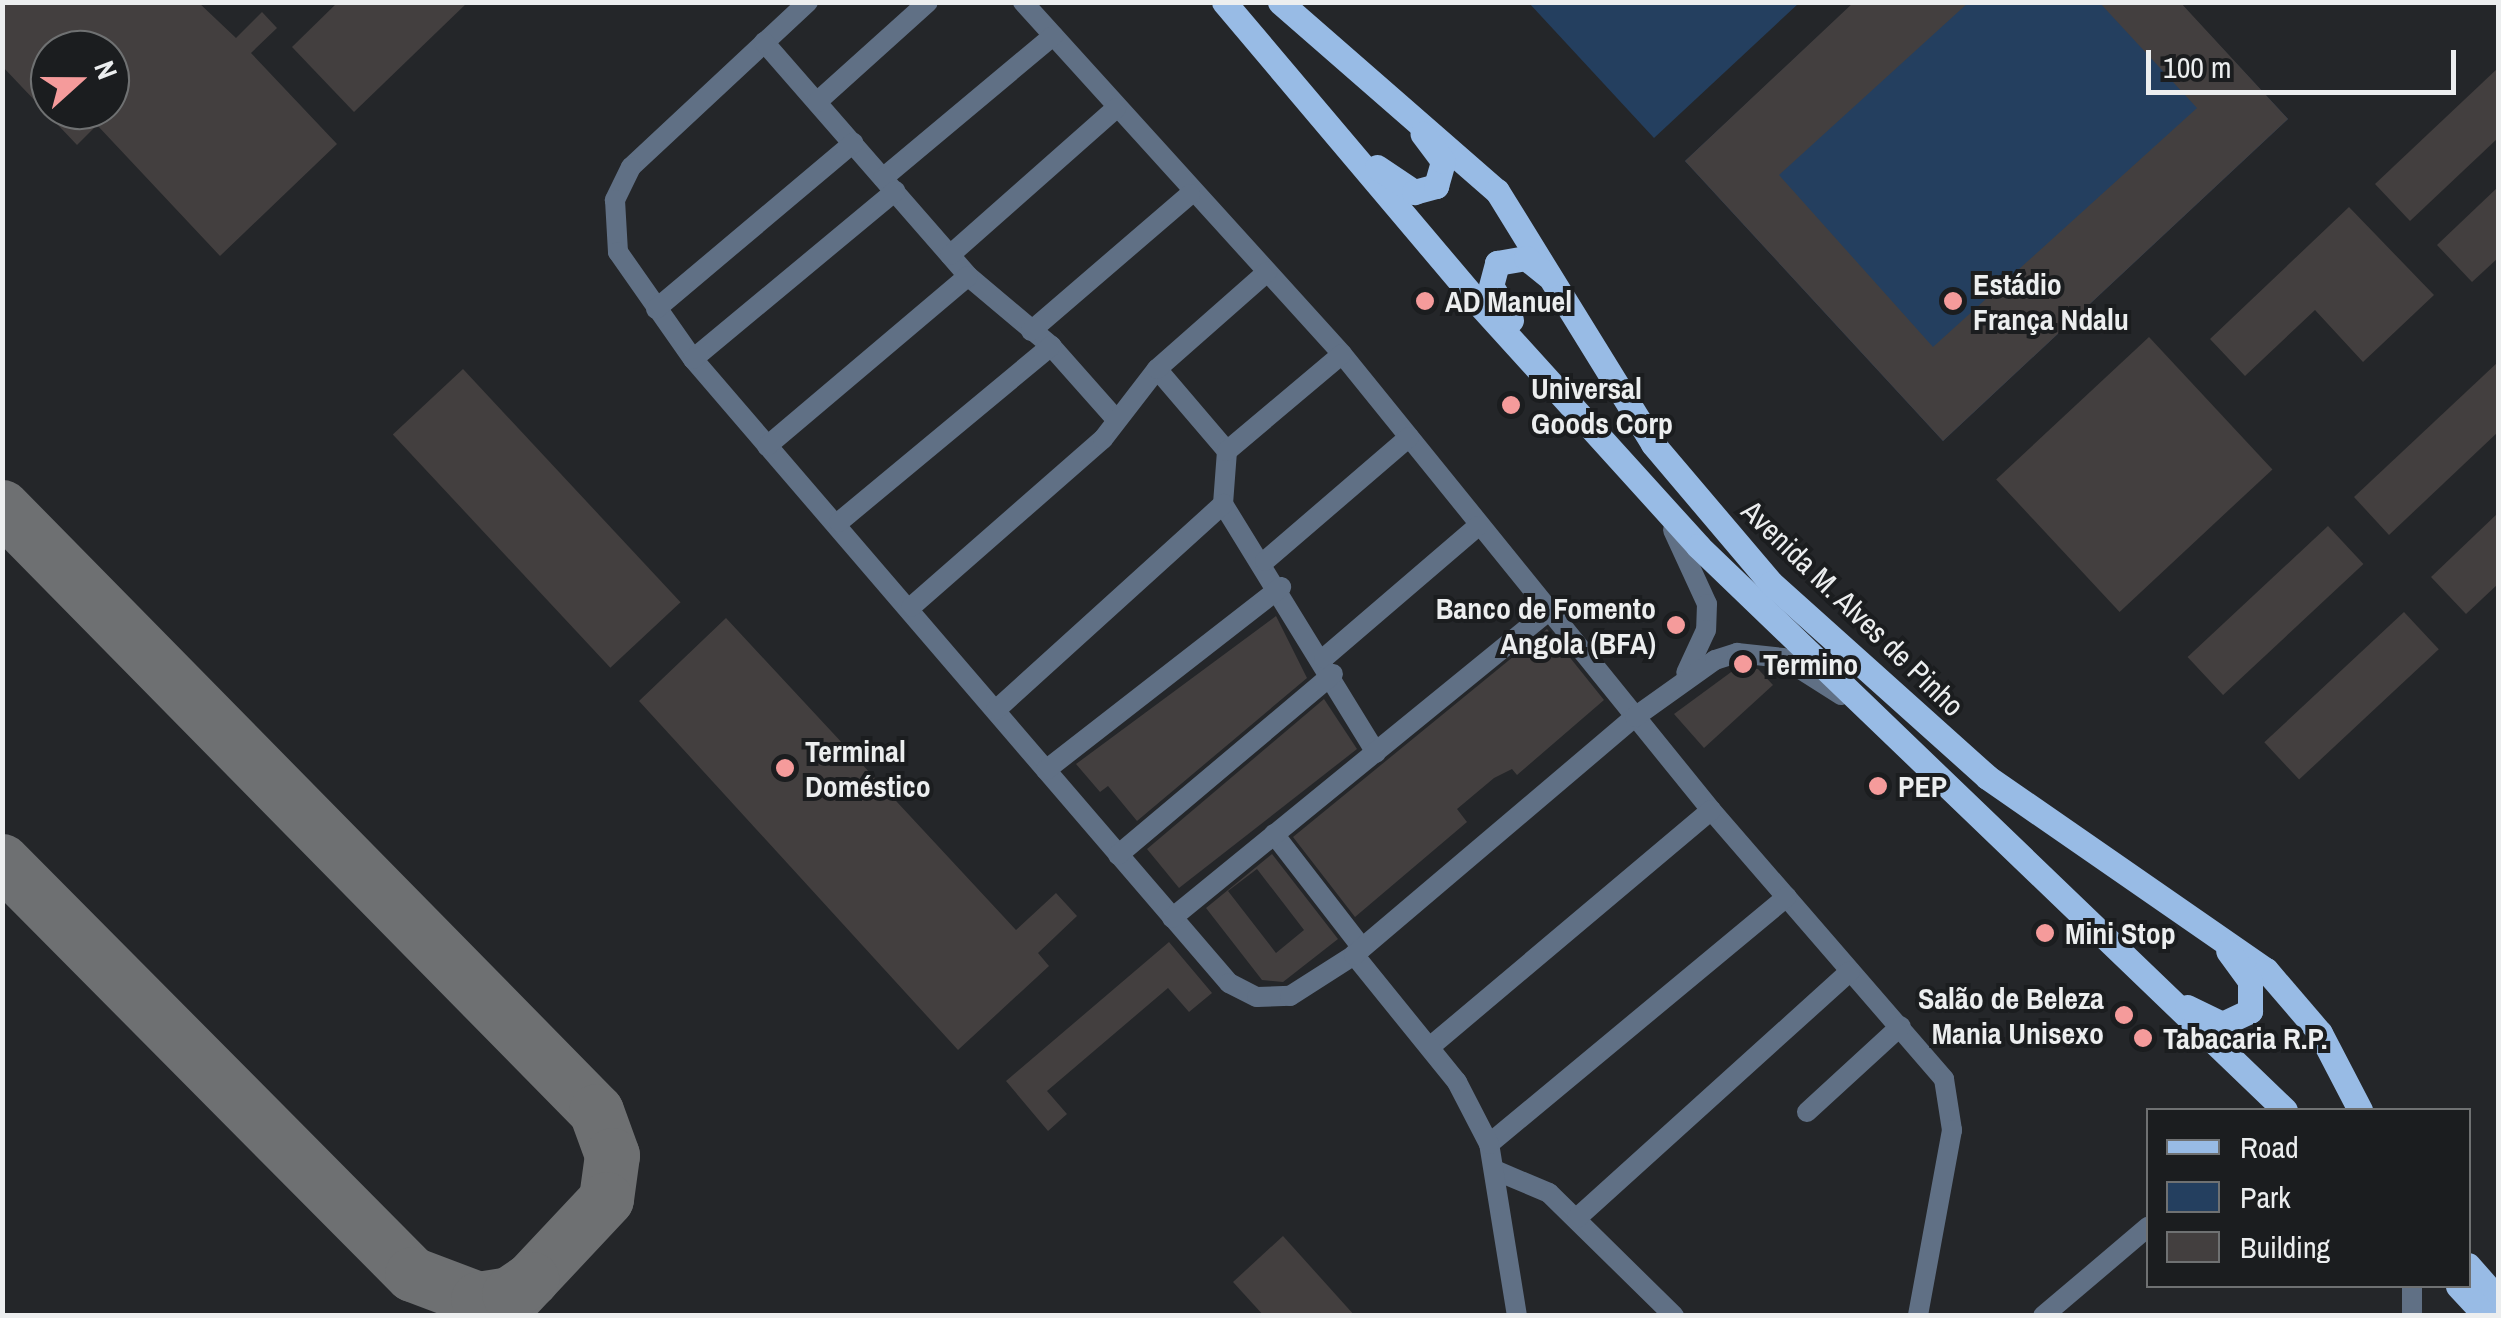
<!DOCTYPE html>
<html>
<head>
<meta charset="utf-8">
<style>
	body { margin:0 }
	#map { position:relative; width:2501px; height:1318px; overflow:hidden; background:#242629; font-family:"Archivo Narrow",sans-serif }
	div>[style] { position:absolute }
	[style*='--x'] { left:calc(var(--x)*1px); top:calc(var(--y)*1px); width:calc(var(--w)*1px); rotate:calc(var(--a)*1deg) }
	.green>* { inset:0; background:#243f5f }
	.taxiway>* { height:55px; margin:-27.5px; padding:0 27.5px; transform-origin:27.5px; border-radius:27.5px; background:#6e7072 }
	.building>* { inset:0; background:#433f3f; transform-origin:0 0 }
	.minor>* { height:20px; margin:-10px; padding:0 10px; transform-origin:10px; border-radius:10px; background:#607085 }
	.tertiary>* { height:20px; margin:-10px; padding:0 10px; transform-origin:10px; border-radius:10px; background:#607085 }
	.primary>* { height:25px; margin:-12.5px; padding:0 12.5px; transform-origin:12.5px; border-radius:12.5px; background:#98bbe5 }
	.dots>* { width:28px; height:28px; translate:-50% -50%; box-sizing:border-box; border:5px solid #1b1d1f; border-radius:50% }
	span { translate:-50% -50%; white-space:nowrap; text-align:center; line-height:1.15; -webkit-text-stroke:8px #1b1d1f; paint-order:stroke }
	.poi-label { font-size:30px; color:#eceeef; font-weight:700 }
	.left { translate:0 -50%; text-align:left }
	.right { translate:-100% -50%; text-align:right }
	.street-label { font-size:30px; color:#eceeef }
	.frame { position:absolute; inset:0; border:5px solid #eceeef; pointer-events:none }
	.legend { position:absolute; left:2146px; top:1108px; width:325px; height:180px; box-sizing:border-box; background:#1b1d1f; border:2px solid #6f7172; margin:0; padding:12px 18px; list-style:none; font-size:30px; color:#eceeef }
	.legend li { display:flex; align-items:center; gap:20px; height:50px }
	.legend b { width:50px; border:2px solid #6f7172 }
	.north { position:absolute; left:30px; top:30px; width:100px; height:100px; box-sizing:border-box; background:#1b1d1f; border:2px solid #6f7172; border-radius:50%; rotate:69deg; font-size:28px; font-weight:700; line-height:40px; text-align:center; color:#eceeef }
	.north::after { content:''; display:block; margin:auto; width:35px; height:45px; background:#f59b9b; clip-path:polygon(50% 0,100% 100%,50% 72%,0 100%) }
	.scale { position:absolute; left:2146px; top:50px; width:310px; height:45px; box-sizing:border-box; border:5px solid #eceeef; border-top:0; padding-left:12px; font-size:30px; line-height:35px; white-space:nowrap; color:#eceeef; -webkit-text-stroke:8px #1b1d1f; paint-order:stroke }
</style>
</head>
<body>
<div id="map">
	<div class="green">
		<div style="clip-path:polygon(1529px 3px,1799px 3px,1654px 138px)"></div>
		<div style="clip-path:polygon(1854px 3px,2180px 3px,2288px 119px,1943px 441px,1685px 161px)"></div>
	</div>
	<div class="taxiway">
		<div style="--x:2;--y:507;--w:847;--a:45.48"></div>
		<div style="--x:596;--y:1111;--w:47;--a:70"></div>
		<div style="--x:612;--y:1155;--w:44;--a:97.8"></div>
		<div style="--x:606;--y:1199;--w:161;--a:133.2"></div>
		<div style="--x:2;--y:861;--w:582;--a:45.21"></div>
		<div style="--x:412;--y:1274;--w:71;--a:20.7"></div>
		<div style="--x:478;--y:1299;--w:31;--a:-9"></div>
		<div style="--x:509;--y:1294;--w:27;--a:-34"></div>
	</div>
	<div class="building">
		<div style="clip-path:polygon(evenodd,2px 2px,198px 2px,236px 38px,262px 12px,277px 28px,251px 53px,337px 144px,220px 256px,97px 125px,77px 145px,2px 66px,2px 2px,50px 50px,110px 50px,110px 110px,50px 110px,50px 50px)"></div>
		<div style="clip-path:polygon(338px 2px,468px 2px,354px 112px,292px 47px)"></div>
		<div style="clip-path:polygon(1854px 2px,1969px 2px,1779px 175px,1933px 347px,2197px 108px,2099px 2px,2180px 2px,2288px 119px,1943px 441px,1685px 161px)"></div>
		<div style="clip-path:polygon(2498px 68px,2498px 138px,2410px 221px,2375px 184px)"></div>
		<div style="clip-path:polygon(2498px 187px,2498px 258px,2472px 282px,2437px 245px)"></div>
		<div style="clip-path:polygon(2349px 207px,2434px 295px,2363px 362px,2315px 310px,2245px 376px,2210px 339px)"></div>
		<div style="left:2149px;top:337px;width:181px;height:209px;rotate:47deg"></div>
		<div style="clip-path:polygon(2498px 362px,2498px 432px,2389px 535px,2354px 497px)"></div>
		<div style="left:463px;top:369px;width:319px;height:96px;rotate:47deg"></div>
		<div style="clip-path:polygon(2498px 513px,2498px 584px,2466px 614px,2431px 577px)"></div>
		<div style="left:2328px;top:526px;width:52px;height:192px;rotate:47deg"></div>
		<div style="left:2404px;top:612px;width:51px;height:191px;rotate:47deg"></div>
		<div style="clip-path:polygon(1276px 616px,1307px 678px,1137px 821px,1108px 786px,1100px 792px,1076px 764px)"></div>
		<div style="clip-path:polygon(726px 618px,1016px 930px,1056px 893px,1077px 916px,1038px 953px,1049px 966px,958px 1050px,639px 701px)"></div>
		<div style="clip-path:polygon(1547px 629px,1604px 700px,1517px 775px,1512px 769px,1494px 778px,1457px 809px,1467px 822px,1355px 917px,1293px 837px)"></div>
		<div style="clip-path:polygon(1738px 667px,1758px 669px,1773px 685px,1704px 748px,1674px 714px)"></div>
		<div style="clip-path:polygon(1324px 699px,1357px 749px,1179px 888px,1147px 849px)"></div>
		<div style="clip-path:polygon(evenodd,1272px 854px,1338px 939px,1283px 982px,1262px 980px,1206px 908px,1272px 854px,1257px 869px,1304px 930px,1276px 953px,1228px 891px,1257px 869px)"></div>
		<div style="clip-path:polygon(1169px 942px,1212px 993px,1189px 1012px,1168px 988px,1047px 1091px,1067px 1114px,1048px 1131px,1006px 1081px)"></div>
		<div style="clip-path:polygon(1283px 1236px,1355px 1316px,1264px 1316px,1233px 1282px)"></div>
	</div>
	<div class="minor">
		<div style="--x:808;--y:2;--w:242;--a:137"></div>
		<div style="--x:631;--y:167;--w:37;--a:116"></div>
		<div style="--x:615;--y:200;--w:52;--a:86.7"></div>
		<div style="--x:618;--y:252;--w:131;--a:55"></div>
		<div style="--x:693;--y:359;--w:823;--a:49.34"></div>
		<div style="--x:1229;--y:983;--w:31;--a:27"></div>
		<div style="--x:1257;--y:997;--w:33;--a:-2"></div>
		<div style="--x:1290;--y:996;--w:76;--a:-32.6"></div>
		<div style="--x:1023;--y:2;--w:475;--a:47.8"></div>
		<div style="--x:1342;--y:354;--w:587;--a:51.02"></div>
		<div style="--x:1711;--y:810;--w:356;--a:49.1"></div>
		<div style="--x:1944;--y:1079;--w:52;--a:81.1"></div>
		<div style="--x:1952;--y:1130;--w:189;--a:100.4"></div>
		<div style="--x:764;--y:42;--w:310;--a:48.9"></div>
		<div style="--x:968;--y:276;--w:109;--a:40.1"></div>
		<div style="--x:1051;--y:346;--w:95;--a:48.4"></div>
		<div style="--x:817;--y:102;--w:149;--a:-42"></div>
		<div style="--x:883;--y:178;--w:222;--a:-39.9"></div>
		<div style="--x:950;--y:255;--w:222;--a:-41.5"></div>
		<div style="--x:656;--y:309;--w:258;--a:-40.1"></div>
		<div style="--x:1031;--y:331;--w:210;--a:-40.7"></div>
		<div style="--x:693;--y:359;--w:263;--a:-39.7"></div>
		<div style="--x:1157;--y:369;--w:108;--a:49.5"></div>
		<div style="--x:1227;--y:451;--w:53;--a:94.3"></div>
		<div style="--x:1223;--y:504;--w:292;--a:58.4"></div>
		<div style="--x:767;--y:446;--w:263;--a:-40.2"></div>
		<div style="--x:1227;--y:451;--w:150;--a:-40.1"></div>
		<div style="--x:839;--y:522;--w:276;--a:-39.7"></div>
		<div style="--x:1265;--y:561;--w:190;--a:-40.7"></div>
		<div style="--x:911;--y:607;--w:255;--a:-41.2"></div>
		<div style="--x:1103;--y:439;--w:88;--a:-52.4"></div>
		<div style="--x:1157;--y:369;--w:147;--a:-41.4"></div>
		<div style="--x:1324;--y:658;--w:203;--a:-40.6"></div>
		<div style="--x:996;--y:710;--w:307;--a:-42.2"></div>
		<div style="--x:1046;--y:770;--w:298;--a:-37.9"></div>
		<div style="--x:1274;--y:834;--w:144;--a:52.3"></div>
		<div style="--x:1118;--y:855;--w:281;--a:-40.1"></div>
		<div style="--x:1172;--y:918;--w:485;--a:-39.2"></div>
		<div style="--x:1431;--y:1046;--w:366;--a:-40.1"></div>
		<div style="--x:1807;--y:1112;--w:127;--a:-42.5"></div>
		<div style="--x:1489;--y:1144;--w:387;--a:-39.7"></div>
		<div style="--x:1497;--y:1171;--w:56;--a:22.9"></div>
		<div style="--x:1549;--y:1193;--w:175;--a:44.5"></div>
		<div style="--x:1577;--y:1218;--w:368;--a:-42.1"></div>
		<div style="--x:2412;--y:1286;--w:30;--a:90"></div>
		<div style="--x:2043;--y:1316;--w:138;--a:-40.3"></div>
	</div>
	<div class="tertiary">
		<div style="--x:1673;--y:530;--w:81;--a:65.3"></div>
		<div style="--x:1707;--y:604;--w:26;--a:92"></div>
		<div style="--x:1706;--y:630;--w:47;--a:114.9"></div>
		<div style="--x:1517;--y:1316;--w:174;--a:-99.2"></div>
		<div style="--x:1489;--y:1144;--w:70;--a:-117.3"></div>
		<div style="--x:1457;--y:1082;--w:164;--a:-129"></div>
		<div style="--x:1354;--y:955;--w:368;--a:-40.3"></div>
		<div style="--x:1635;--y:717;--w:98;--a:-35.5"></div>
		<div style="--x:1715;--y:660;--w:23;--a:-18"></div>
		<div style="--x:1737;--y:653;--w:46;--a:6.2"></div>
		<div style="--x:1783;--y:658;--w:69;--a:32.5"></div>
	</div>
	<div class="primary">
		<div style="--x:1224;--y:2;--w:394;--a:49.8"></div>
		<div style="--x:1478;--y:303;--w:328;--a:47.8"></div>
		<div style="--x:1698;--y:546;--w:814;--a:43.86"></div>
		<div style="--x:1280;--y:2;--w:288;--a:41.1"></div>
		<div style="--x:1497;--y:191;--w:297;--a:58.3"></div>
		<div style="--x:1653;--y:444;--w:182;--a:49.7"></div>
		<div style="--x:1771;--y:583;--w:290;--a:41.9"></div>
		<div style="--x:1987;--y:777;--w:339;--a:34.7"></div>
		<div style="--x:2266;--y:970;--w:83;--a:49.4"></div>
		<div style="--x:2320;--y:1033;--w:87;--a:62.5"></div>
		<div style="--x:1377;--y:167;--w:45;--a:34"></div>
		<div style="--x:1414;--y:192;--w:23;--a:-15"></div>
		<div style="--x:1436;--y:186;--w:26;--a:-74"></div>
		<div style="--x:1443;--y:161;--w:34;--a:-127"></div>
		<div style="--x:1511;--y:320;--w:39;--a:-120"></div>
		<div style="--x:1491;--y:286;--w:24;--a:-75"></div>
		<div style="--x:1497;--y:263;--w:29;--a:-10"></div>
		<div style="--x:1526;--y:258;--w:28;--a:39"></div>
		<div style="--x:2187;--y:1007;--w:39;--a:26"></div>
		<div style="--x:2222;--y:1024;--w:31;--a:-25"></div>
		<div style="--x:2250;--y:1011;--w:30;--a:-90"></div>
		<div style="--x:2250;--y:981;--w:37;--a:-126"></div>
		<div style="--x:2468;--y:1265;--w:45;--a:48.6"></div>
		<div style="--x:2458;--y:1286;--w:41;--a:47"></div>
	</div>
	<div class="dots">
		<div style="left:1425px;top:301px;background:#f59b9b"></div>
		<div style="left:1953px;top:301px;background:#f59b9b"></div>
		<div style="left:1511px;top:405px;background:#f59b9b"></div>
		<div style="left:1676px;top:625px;background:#f59b9b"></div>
		<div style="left:1743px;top:664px;background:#f59b9b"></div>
		<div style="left:785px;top:768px;background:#f59b9b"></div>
		<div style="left:1878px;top:786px;background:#f59b9b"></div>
		<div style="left:2045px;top:933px;background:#f59b9b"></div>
		<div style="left:2124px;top:1015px;background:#f59b9b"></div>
		<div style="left:2143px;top:1038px;background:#f59b9b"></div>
	</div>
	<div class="poi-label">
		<span class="left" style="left:1973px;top:301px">Estádio<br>França Ndalu</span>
		<span class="left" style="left:1445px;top:301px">AD Manuel</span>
		<span class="left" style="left:1531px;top:405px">Universal<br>Goods Corp</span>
		<span class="right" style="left:1656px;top:625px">Banco de Fomento<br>Angola (BFA)</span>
		<span class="left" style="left:1763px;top:664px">Termino</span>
		<span class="left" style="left:805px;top:768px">Terminal<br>Doméstico</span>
		<span class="left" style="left:1898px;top:786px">PEP</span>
		<span class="left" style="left:2065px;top:933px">Mini Stop</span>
		<span class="right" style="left:2104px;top:1015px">Salão de Beleza<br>Mania Unisexo</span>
		<span class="left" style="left:2163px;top:1038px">Tabacaria R.P.</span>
	</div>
	<div class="street-label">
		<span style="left:1853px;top:608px;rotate:44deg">Avenida M. Alves de Pinho</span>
	</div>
	<div class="frame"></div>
	<ul class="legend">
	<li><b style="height:12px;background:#98bbe5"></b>Road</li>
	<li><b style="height:28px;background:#243f5f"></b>Park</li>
	<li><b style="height:28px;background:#433f3f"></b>Building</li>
	</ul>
	<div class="north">N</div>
	<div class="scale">100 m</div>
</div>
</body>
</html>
